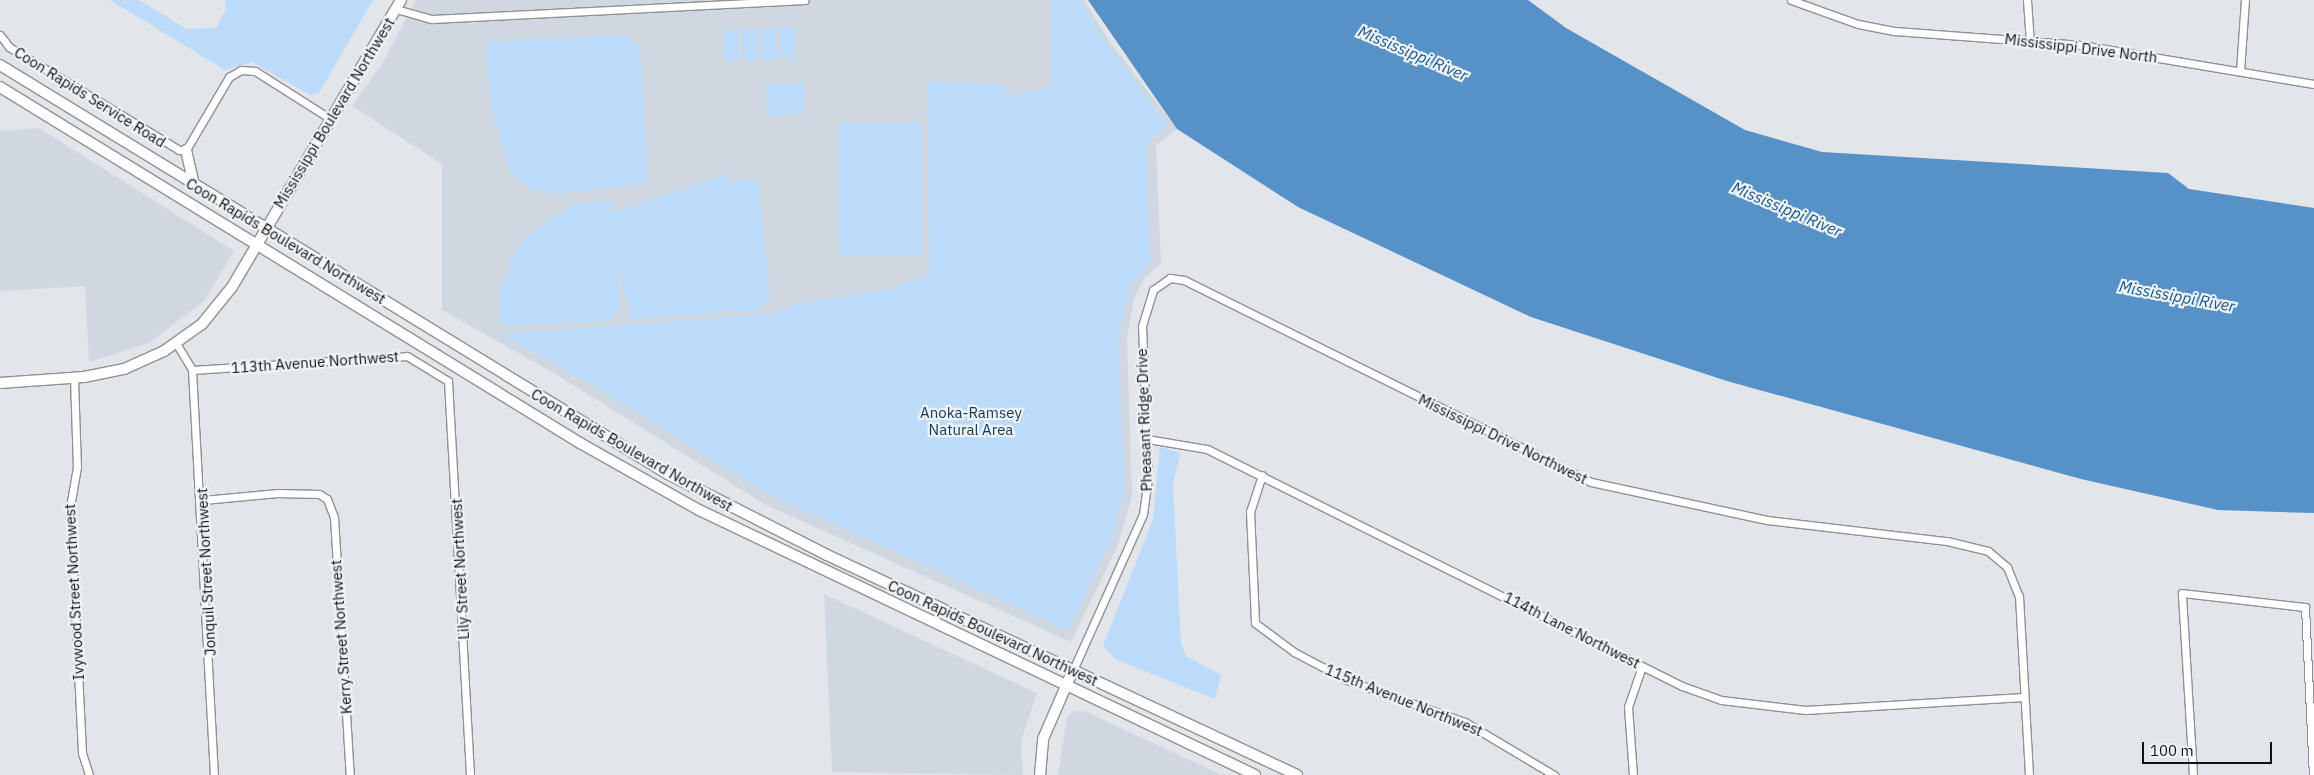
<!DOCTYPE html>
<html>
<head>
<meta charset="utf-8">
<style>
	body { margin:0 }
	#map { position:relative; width:2314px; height:775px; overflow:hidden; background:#e2e5e9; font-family:"IBM Plex Sans",sans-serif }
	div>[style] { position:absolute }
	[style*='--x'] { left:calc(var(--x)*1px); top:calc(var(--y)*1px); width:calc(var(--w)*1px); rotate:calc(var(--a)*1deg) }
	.built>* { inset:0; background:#cfd8e1 }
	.green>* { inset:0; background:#bcdbfa; transform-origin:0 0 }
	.water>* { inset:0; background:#5691c8 }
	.roads { filter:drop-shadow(1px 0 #8e9194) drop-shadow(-1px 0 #8e9194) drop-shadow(0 1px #8e9194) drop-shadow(0 -1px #8e9194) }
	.street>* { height:7px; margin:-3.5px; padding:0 3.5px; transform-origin:3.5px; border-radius:3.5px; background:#fff }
	.secondary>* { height:10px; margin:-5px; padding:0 5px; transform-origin:5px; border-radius:5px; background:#fff }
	span { translate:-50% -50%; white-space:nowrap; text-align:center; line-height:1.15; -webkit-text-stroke:4.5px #eff3f6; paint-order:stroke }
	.street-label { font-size:15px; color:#111213 }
	.park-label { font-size:15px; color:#113d62 }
	.water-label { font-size:16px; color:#13568a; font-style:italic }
	.scale { position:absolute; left:2142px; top:742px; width:130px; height:22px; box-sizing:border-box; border:2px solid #111213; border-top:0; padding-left:6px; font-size:15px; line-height:18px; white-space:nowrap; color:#111213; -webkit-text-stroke:4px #eff3f6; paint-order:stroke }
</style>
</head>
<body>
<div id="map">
	<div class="built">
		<div style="clip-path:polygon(416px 0,1084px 0,1110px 42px,1177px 129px,1156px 145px,1161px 264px,1145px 277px,1134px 299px,1127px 338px,1132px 496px,1118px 545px,1071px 642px,766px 505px,552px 372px,442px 310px,442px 164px,352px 106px,382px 64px)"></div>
		<div style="clip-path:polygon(39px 128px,234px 251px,205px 300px,149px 343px,89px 362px,85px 286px,0 291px,0 131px)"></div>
		<div style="clip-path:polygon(824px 594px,1037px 693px,1021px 741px,1023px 775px,832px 772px)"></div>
		<div style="clip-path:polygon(1075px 711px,1084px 711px,1222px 775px,1058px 775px,1067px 717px)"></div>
	</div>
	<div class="green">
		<div style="clip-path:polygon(110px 0,139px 0,187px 29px,216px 28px,226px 9px,225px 0,373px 0,319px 93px,310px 95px,252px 62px,225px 70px)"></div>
		<div style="clip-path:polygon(1051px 0,1080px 0,1101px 36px,1168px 125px,1146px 144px,1150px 263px,1131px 283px,1118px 342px,1124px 495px,1110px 543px,1068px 630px,768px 494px,588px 382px,500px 334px,772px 314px,797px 304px,886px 290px,929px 275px,928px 81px,1004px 84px,1008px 96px,1051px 87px)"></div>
		<div style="left:780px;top:27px;width:15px;height:31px"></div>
		<div style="left:776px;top:28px;width:31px;height:15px;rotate:88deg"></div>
		<div style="left:757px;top:29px;width:31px;height:15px;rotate:88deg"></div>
		<div style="left:738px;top:30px;width:31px;height:15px;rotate:88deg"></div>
		<div style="clip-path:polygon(626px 35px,640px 49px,648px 183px,556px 194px,532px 189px,510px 173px,491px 105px,485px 42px)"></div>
		<div style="left:804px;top:83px;width:31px;height:38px;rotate:88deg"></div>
		<div style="left:839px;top:123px;width:83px;height:132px"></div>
		<div style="clip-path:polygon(725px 175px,728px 181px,758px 179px,770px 298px,758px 310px,632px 319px,617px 264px,620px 309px,609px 321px,502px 326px,498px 302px,511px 260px,524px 239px,548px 220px,574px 205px,610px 200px,612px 213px)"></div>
		<div style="clip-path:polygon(1160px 447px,1180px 453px,1173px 485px,1181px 643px,1186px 656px,1221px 675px,1215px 699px,1117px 660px,1103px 646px,1153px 519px)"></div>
	</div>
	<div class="water">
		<div style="clip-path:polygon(1088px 0,1528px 0,1566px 28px,1745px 130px,1822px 152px,2168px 173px,2189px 189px,2314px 208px,2314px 513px,2218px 510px,2081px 479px,1727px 381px,1531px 317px,1298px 207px,1177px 129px)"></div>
	</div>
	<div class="roads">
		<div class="street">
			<div style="--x:1791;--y:0;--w:71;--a:19.7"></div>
			<div style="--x:1858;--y:24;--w:38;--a:11"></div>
			<div style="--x:1895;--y:31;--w:187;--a:4.3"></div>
			<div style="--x:2081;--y:45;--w:236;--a:9.5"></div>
			<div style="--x:2027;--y:0;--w:39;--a:86"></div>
			<div style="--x:396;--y:9;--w:37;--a:16"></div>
			<div style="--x:432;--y:19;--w:373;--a:-2.9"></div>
			<div style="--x:0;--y:35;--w:15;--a:53"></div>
			<div style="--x:9;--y:47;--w:199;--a:31.2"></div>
			<div style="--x:179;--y:150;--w:7;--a:0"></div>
			<div style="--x:186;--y:150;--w:85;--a:-59.5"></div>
			<div style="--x:229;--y:77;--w:14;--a:-30"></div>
			<div style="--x:241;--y:70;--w:14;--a:4"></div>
			<div style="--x:255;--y:71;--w:88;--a:32.4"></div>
			<div style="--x:2240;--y:71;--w:71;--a:-86"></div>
			<div style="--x:176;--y:343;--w:31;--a:59"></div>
			<div style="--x:192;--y:370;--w:406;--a:86.9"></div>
			<div style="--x:192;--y:370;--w:215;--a:-3.7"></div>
			<div style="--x:407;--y:356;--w:48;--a:31.4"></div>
			<div style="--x:448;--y:381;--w:395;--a:86.8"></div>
			<div style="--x:74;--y:378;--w:89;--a:88.1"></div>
			<div style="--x:77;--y:467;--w:41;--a:99.9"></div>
			<div style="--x:70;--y:507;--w:246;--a:87.2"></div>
			<div style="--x:82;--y:753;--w:23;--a:72"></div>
			<div style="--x:1147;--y:439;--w:61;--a:9.5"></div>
			<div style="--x:1207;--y:449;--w:531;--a:26.52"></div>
			<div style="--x:1682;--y:686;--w:41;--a:19.7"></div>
			<div style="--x:1721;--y:700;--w:85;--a:6.8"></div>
			<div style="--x:1805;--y:710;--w:219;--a:-3.4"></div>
			<div style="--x:1262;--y:475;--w:38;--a:108"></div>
			<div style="--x:1250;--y:511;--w:112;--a:87.4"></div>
			<div style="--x:1255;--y:623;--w:49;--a:36.6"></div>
			<div style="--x:1294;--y:652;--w:60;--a:27.8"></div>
			<div style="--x:1347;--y:680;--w:125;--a:19.6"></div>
			<div style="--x:1465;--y:722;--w:104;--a:30.8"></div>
			<div style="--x:203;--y:500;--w:75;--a:-5.3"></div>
			<div style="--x:278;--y:493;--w:41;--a:1.4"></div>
			<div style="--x:319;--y:494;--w:9;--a:32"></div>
			<div style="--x:327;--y:499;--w:19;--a:69"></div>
			<div style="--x:334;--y:517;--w:258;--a:86.5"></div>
			<div style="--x:1073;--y:670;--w:171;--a:-65.8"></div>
			<div style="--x:1143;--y:514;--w:34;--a:-82"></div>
			<div style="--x:1148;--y:480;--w:154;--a:-92.2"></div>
			<div style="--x:1142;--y:326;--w:38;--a:-73"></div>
			<div style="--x:1153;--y:290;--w:21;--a:-35"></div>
			<div style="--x:1170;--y:278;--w:14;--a:8"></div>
			<div style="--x:1184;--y:280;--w:454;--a:26.4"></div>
			<div style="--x:1591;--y:482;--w:180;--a:12.2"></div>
			<div style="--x:1767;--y:520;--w:181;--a:6.7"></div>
			<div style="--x:1947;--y:541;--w:42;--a:13.7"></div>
			<div style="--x:1988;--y:551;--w:25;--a:40"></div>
			<div style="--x:2007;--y:567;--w:31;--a:68"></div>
			<div style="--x:2019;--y:596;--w:179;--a:86.8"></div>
			<div style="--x:1633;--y:775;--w:68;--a:-94.2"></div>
			<div style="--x:1628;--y:707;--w:43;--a:-71.1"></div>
			<div style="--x:2193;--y:775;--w:182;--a:-93.5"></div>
			<div style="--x:2182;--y:593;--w:124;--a:6.5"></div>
			<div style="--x:2305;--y:607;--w:168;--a:87.3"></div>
		</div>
		<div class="secondary">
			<div style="--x:0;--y:65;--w:783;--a:31.48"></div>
			<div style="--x:668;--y:474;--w:178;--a:27"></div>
			<div style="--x:827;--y:555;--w:519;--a:25.08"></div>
			<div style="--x:0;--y:87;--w:681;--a:31.54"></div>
			<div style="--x:580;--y:443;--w:137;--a:29.4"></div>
			<div style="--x:699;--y:510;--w:616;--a:25.48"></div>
			<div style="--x:186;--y:150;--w:36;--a:77"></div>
			<div style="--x:0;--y:383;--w:84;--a:-4.1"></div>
			<div style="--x:84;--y:377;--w:41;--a:-11.3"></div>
			<div style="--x:124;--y:369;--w:44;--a:-24.2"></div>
			<div style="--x:164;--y:351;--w:47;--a:-35.4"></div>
			<div style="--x:202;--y:324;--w:48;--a:-51"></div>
			<div style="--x:232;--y:287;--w:333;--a:-59.5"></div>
			<div style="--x:1040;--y:775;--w:36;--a:-85"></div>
			<div style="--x:1043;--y:739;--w:75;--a:-66.5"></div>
		</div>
	</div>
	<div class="street-label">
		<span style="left:2081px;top:48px;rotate:7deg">Mississippi Drive North</span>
		<span style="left:90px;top:97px;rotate:32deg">Coon Rapids Service Road</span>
		<span style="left:334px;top:113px;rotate:-59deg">Mississippi Boulevard Northwest</span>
		<span style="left:286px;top:241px;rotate:31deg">Coon Rapids Boulevard Northwest</span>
		<span style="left:315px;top:362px;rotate:-4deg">113th Avenue Northwest</span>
		<span style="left:1144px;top:420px;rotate:-92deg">Pheasant Ridge Drive</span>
		<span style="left:1503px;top:439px;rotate:26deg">Mississippi Drive Northwest</span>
		<span style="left:632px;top:450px;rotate:30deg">Coon Rapids Boulevard Northwest</span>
		<span style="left:460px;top:569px;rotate:-93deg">Lily Street Northwest</span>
		<span style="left:206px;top:572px;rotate:-93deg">Jonquil Street Northwest</span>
		<span style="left:74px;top:592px;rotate:-93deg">Ivywood Street Northwest</span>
		<span style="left:1572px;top:630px;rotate:27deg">114th Lane Northwest</span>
		<span style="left:993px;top:633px;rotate:25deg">Coon Rapids Boulevard Northwest</span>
		<span style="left:341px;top:637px;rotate:-94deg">Kerry Street Northwest</span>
		<span style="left:1404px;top:700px;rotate:22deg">115th Avenue Northwest</span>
	</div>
	<div class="park-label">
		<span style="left:971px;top:421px">Anoka-Ramsey<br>Natural Area</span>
	</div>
	<div class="water-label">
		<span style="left:1413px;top:53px;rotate:23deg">Mississippi River</span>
		<span style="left:1787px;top:209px;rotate:23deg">Mississippi River</span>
		<span style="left:2177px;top:296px;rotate:10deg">Mississippi River</span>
	</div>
	<div class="scale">100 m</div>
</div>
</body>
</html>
